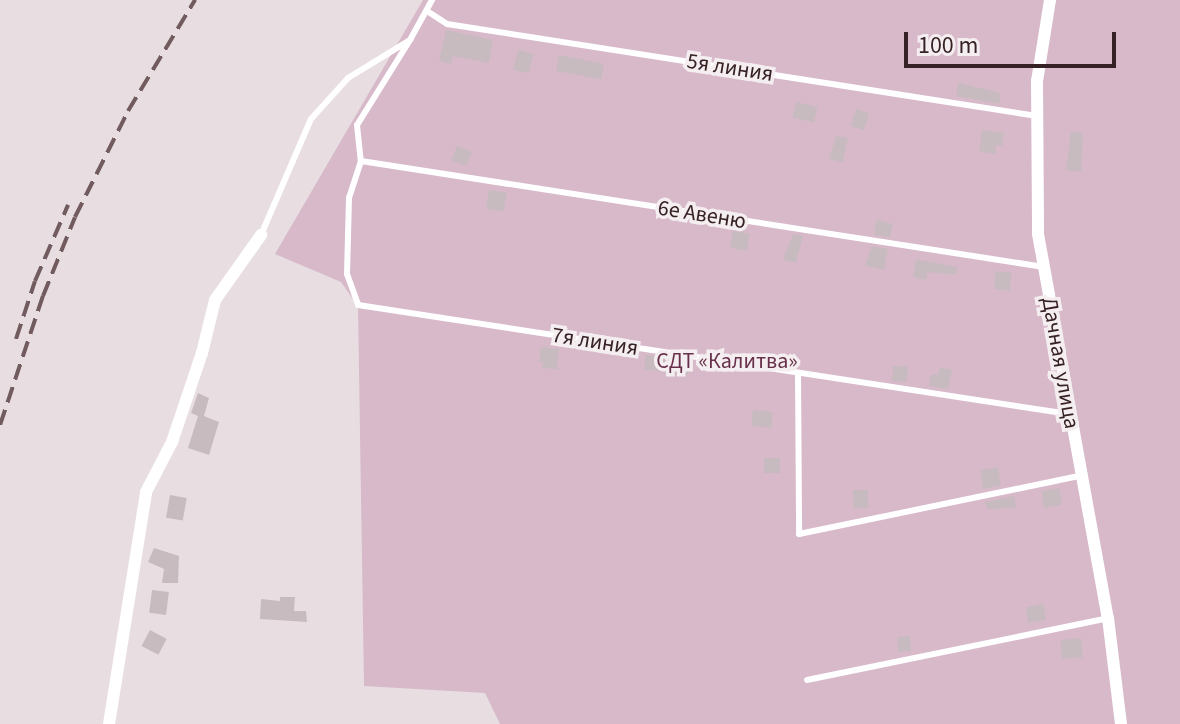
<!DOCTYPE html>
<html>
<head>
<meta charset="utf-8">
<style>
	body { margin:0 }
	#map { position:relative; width:1180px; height:724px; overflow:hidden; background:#e8dee1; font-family:"Source Sans 3",sans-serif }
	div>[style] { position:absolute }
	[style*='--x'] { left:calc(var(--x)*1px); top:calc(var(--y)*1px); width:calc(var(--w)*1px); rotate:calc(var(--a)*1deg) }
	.green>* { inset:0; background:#d7b9ca }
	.building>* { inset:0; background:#c8bbbf; transform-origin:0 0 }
	.service>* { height:6px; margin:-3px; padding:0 3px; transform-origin:3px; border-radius:3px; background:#fff }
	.minor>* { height:12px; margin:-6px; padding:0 6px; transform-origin:6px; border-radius:6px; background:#fff }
	.rail>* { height:4px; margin-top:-2px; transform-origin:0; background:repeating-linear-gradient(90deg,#715b5e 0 16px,transparent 0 24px) }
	span { translate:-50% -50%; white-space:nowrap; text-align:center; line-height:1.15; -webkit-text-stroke:7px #f5eef0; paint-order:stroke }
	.street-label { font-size:22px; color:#362124 }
	.park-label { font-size:22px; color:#68304a }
	.scale { position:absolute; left:904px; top:32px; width:212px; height:36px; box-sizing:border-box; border:4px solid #362124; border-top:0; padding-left:10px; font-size:24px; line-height:28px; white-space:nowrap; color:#362124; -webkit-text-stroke:6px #f5eef0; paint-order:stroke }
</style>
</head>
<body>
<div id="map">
	<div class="green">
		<div style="clip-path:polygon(423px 0,1180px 0,1180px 724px,500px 724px,485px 693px,364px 686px,358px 306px,341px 282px,275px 254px)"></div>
	</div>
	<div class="building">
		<div style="clip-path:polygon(446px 30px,493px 40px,489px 63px,453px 56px,451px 64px,439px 61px)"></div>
		<div style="left:518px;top:50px;width:16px;height:20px;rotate:14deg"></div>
		<div style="left:559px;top:55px;width:46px;height:16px;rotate:11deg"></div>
		<div style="clip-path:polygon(958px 83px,1001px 93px,999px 104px,956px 96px)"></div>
		<div style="left:796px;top:102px;width:22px;height:16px;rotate:13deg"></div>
		<div style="left:856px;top:109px;width:14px;height:18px;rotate:17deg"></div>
		<div style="clip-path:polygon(982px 130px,1004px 133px,1002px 146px,996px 145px,995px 154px,979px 151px)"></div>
		<div style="clip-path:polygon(1071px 132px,1083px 133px,1081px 172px,1066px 170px)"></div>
		<div style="clip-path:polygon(836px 136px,848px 138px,843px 162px,829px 159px)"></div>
		<div style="left:457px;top:146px;width:16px;height:15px;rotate:22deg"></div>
		<div style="left:489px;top:190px;width:18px;height:19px;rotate:9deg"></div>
		<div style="clip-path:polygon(877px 220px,893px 224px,890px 237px,874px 235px)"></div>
		<div style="left:733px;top:231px;width:17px;height:17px;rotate:10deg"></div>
		<div style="clip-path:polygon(793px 234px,803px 236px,796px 263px,783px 260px)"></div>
		<div style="clip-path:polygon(872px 246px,888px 249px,884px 270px,865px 266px)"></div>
		<div style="clip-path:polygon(916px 259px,957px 267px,956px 275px,928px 272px,926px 280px,913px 277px)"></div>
		<div style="left:996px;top:271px;width:16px;height:18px;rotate:7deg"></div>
		<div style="clip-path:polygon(541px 347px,559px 349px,557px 369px,542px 368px,543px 363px,539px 362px)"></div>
		<div style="left:646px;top:355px;width:44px;height:14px;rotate:9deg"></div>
		<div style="left:893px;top:366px;width:15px;height:15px;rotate:4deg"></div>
		<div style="clip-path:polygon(940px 367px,952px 370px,948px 389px,929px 386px,931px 374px,938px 375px)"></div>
		<div style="clip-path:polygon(198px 393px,209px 398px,204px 416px,219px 422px,209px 455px,188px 448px,198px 416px,191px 413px)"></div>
		<div style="left:753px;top:410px;width:20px;height:16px;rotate:6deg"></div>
		<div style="left:764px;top:458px;width:16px;height:15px"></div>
		<div style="left:998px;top:467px;width:19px;height:18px;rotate:81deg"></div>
		<div style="left:1059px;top:488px;width:17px;height:18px;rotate:80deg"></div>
		<div style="left:853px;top:490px;width:15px;height:18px"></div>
		<div style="left:170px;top:495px;width:17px;height:23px;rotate:10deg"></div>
		<div style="clip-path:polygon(1014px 496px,1016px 508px,987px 509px,985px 502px)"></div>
		<div style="clip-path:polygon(154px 548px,179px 556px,178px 583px,162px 583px,164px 569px,148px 562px)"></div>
		<div style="left:152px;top:590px;width:17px;height:23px;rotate:7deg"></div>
		<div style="clip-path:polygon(280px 597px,295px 597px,294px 611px,306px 611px,307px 622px,260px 619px,261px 599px,280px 601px)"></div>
		<div style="left:1043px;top:604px;width:16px;height:18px;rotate:79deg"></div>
		<div style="left:150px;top:630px;width:19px;height:18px;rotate:28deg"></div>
		<div style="left:910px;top:636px;width:15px;height:13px;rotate:86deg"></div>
		<div style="left:1081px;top:638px;width:19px;height:21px;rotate:84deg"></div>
	</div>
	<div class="service">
		<div style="--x:427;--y:11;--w:24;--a:33"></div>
		<div style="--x:447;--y:24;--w:597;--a:8.86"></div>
		<div style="--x:410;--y:40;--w:100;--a:121.9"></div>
		<div style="--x:357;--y:125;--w:36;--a:84"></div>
		<div style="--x:361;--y:161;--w:39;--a:108"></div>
		<div style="--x:349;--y:198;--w:76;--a:91.5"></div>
		<div style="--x:347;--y:274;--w:33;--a:70"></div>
		<div style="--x:358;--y:305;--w:719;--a:8.72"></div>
		<div style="--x:361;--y:161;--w:691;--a:8.82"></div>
		<div style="--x:261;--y:235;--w:126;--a:-66.7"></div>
		<div style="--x:311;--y:119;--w:55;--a:-47.9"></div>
		<div style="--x:348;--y:78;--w:73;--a:-31.5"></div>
		<div style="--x:410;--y:40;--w:46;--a:-61.2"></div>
		<div style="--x:798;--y:373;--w:161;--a:89.6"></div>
		<div style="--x:799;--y:534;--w:287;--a:-11.7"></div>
		<div style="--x:807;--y:680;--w:307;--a:-11.6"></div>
	</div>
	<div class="minor">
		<div style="--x:1050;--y:0;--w:82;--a:99.1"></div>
		<div style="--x:1037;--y:81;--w:153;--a:89.6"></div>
		<div style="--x:1038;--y:234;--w:390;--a:79.7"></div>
		<div style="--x:1108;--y:618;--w:107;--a:83"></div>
		<div style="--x:109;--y:724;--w:235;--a:-80.9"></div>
		<div style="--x:146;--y:492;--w:56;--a:-62.5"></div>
		<div style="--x:172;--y:442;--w:94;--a:-71.4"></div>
		<div style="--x:202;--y:353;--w:55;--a:-76.2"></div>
		<div style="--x:215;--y:300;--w:80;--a:-54.7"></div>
	</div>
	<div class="rail">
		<div style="--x:16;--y:339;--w:61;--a:-71.9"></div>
		<div style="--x:35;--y:281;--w:83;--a:-66.5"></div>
		<div style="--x:0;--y:425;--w:136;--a:-71.6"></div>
		<div style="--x:43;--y:296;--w:85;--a:-67.9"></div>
		<div style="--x:75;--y:217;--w:119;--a:-63.4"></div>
		<div style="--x:128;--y:111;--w:130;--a:-58.9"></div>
	</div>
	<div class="street-label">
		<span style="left:730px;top:68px;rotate:9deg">5я линия</span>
		<span style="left:702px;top:215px;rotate:9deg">6е Авеню</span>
		<span style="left:595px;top:342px;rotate:9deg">7я линия</span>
		<span style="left:1060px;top:363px;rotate:80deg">Дачная улица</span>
	</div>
	<div class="park-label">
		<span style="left:727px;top:362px">СДТ «Калитва»</span>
	</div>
	<div class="scale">100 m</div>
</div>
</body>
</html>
